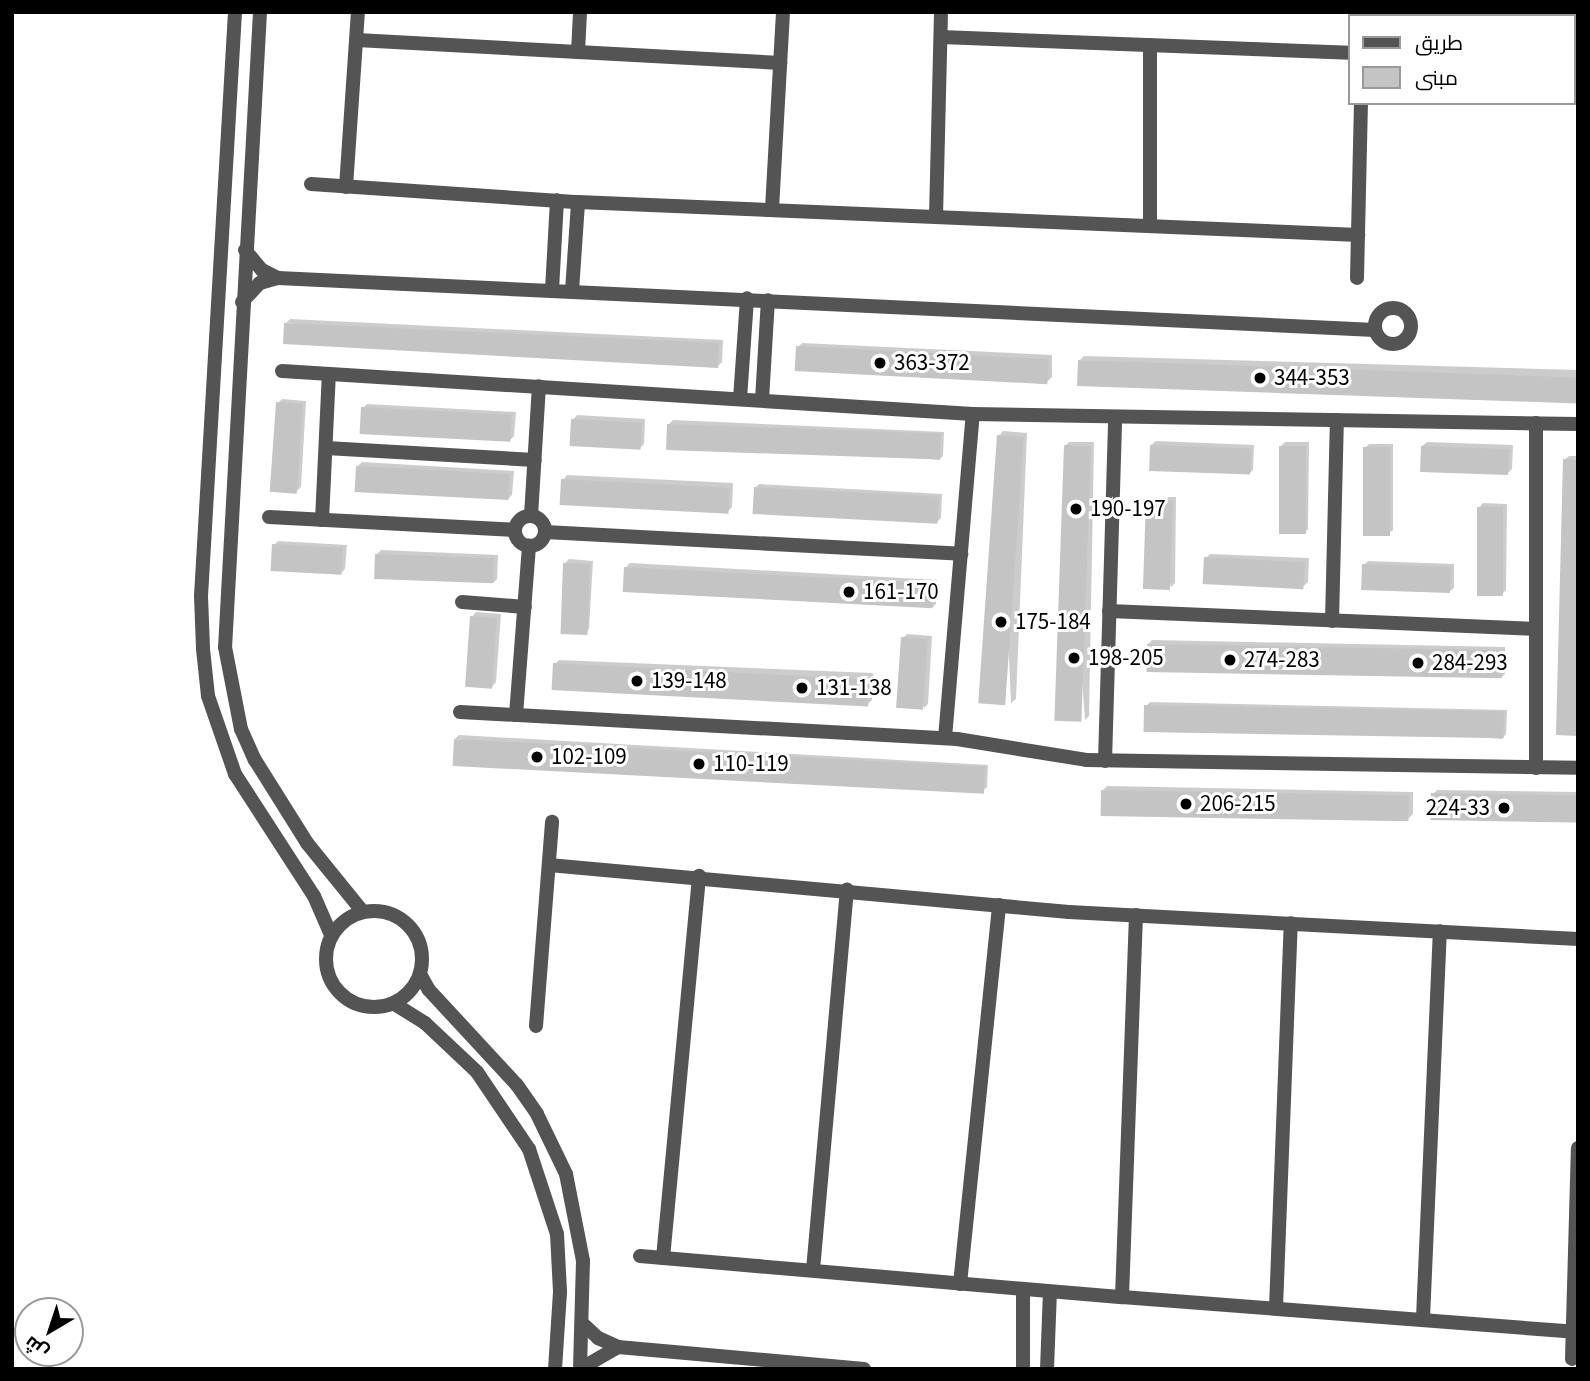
<!DOCTYPE html>
<html>
<head>
<meta charset="utf-8">
<style>
	body { margin:0 }
	#map { position:relative; width:1590px; height:1381px; overflow:hidden; background:#fff; font-family:"Source Sans 3",Cairo,sans-serif }
	div>[style] { position:absolute }
	[style*='--x'] { left:calc(var(--x)*1px); top:calc(var(--y)*1px); width:calc(var(--w)*1px); rotate:calc(var(--a)*1deg) }
	.shadow>* { inset:0; background:#0003 }
	.building>* { inset:0; background:#c4c4c4; transform-origin:0 0 }
	.street>* { height:14px; margin:-7px; padding:0 7px; transform-origin:7px; border-radius:7px; background:#545454 }
	.street>.ring { margin:-7px; padding:0; box-sizing:content-box; background:none; border:14px solid #545454; border-radius:50% }
	.dots>* { width:19px; height:19px; translate:-50% -50%; box-sizing:border-box; border:4px solid #fff; border-radius:50% }
	span { translate:-50% -50%; white-space:nowrap; text-align:center; line-height:1.15; -webkit-text-stroke:6px #fff; paint-order:stroke }
	.poi-label { font-size:23px; color:#000 }
	.left { translate:0 -50%; text-align:left }
	.right { translate:-100% -50%; text-align:right }
	.frame { position:absolute; inset:0; border:14px solid #000; pointer-events:none }
	.legend { position:absolute; left:1348px; top:14px; width:228px; height:91px; box-sizing:border-box; background:#fff; border:2px solid #999; margin:0; padding:9px 12px; list-style:none; font-size:21px; color:#000 }
	.legend li { display:flex; align-items:center; gap:14px; height:35px }
	.legend b { width:35px; border:2px solid #999 }
	.north { position:absolute; left:14px; top:1297px; width:70px; height:70px; box-sizing:border-box; background:#fff; border:2px solid #999; border-radius:50%; rotate:219deg; font-size:19px; font-weight:700; line-height:28px; text-align:center; color:#000 }
	.north::after { content:''; display:block; margin:auto; width:24px; height:32px; background:#000; clip-path:polygon(50% 0,100% 100%,50% 72%,0 100%) }
</style>
</head>
<body>
<div id="map">
	<div class="shadow">
		<div style="clip-path:polygon(290px 319px,723px 340px,722px 362px,718px 366px,286px 323px)"></div>
		<div style="clip-path:polygon(802px 343px,1052px 355px,1052px 377px,1047px 382px,798px 347px)"></div>
		<div style="clip-path:polygon(1084px 356px,1578px 370px,1578px 400px,1080px 360px)"></div>
		<div style="clip-path:polygon(282px 399px,306px 401px,301px 487px,297px 491px,278px 403px)"></div>
		<div style="clip-path:polygon(367px 404px,516px 412px,514px 436px,510px 440px,363px 408px)"></div>
		<div style="clip-path:polygon(577px 415px,645px 419px,644px 444px,640px 448px,573px 420px)"></div>
		<div style="clip-path:polygon(673px 420px,944px 432px,943px 456px,939px 460px,669px 424px)"></div>
		<div style="clip-path:polygon(1003px 431px,1027px 433px,1016px 699px,1011px 703px,999px 436px)"></div>
		<div style="clip-path:polygon(1156px 441px,1254px 445px,1253px 470px,1249px 474px,1151px 445px)"></div>
		<div style="clip-path:polygon(1069px 442px,1094px 442px,1089px 716px,1085px 720px,1065px 446px)"></div>
		<div style="clip-path:polygon(1285px 442px,1309px 442px,1308px 529px,1304px 533px,1281px 446px)"></div>
		<div style="clip-path:polygon(1427px 442px,1513px 445px,1512px 469px,1508px 473px,1422px 446px)"></div>
		<div style="clip-path:polygon(1369px 444px,1393px 444px,1393px 530px,1388px 534px,1365px 448px)"></div>
		<div style="clip-path:polygon(1569px 456px,1578px 456px,1578px 734px,1564px 460px)"></div>
		<div style="clip-path:polygon(362px 462px,514px 471px,512px 495px,508px 499px,358px 466px)"></div>
		<div style="clip-path:polygon(567px 475px,733px 483px,732px 507px,728px 511px,563px 480px)"></div>
		<div style="clip-path:polygon(759px 484px,942px 494px,941px 518px,937px 522px,755px 488px)"></div>
		<div style="clip-path:polygon(1152px 497px,1176px 497px,1175px 583px,1171px 587px,1148px 501px)"></div>
		<div style="clip-path:polygon(1483px 503px,1507px 504px,1506px 590px,1502px 594px,1479px 508px)"></div>
		<div style="clip-path:polygon(278px 541px,347px 545px,345px 569px,341px 573px,274px 545px)"></div>
		<div style="clip-path:polygon(381px 550px,498px 555px,497px 579px,493px 583px,377px 554px)"></div>
		<div style="clip-path:polygon(1210px 554px,1309px 558px,1308px 582px,1304px 586px,1206px 558px)"></div>
		<div style="clip-path:polygon(569px 559px,593px 561px,589px 629px,585px 633px,564px 564px)"></div>
		<div style="clip-path:polygon(1368px 561px,1454px 564px,1454px 588px,1449px 592px,1364px 565px)"></div>
		<div style="clip-path:polygon(630px 563px,937px 580px,936px 604px,932px 608px,626px 567px)"></div>
		<div style="clip-path:polygon(476px 612px,501px 614px,496px 682px,492px 687px,472px 617px)"></div>
		<div style="clip-path:polygon(907px 634px,932px 636px,928px 704px,924px 708px,903px 638px)"></div>
		<div style="clip-path:polygon(1152px 640px,1505px 647px,1505px 674px,1501px 678px,1148px 644px)"></div>
		<div style="clip-path:polygon(559px 660px,873px 673px,872px 700px,868px 704px,555px 664px)"></div>
		<div style="clip-path:polygon(1150px 702px,1507px 710px,1506px 734px,1502px 739px,1146px 706px)"></div>
		<div style="clip-path:polygon(459px 735px,988px 765px,987px 787px,983px 791px,455px 739px)"></div>
		<div style="clip-path:polygon(1107px 786px,1413px 792px,1413px 814px,1409px 818px,1103px 790px)"></div>
		<div style="clip-path:polygon(1437px 790px,1578px 792px,1578px 821px,1433px 794px)"></div>
	</div>
	<div class="building">
		<div style="clip-path:polygon(284px 323px,719px 343px,718px 368px,283px 344px)"></div>
		<div style="left:796px;top:346px;width:253px;height:25px;rotate:3deg"></div>
		<div style="left:1078px;top:360px;width:500px;height:26px;rotate:2deg"></div>
		<div style="left:276px;top:402px;width:27px;height:90px;rotate:4deg"></div>
		<div style="left:361px;top:407px;width:151px;height:27px;rotate:3deg"></div>
		<div style="left:571px;top:419px;width:71px;height:27px;rotate:3deg"></div>
		<div style="left:667px;top:424px;width:274px;height:26px;rotate:2deg"></div>
		<div style="left:997px;top:435px;width:27px;height:269px;rotate:4deg"></div>
		<div style="left:1064px;top:445px;width:27px;height:276px;rotate:2deg"></div>
		<div style="left:1150px;top:445px;width:101px;height:26px;rotate:2deg"></div>
		<div style="left:1279px;top:446px;width:27px;height:88px"></div>
		<div style="left:1421px;top:446px;width:88px;height:26px;rotate:2deg"></div>
		<div style="left:1363px;top:447px;width:27px;height:89px"></div>
		<div style="clip-path:polygon(1563px 459px,1578px 460px,1578px 736px,1556px 735px)"></div>
		<div style="left:356px;top:466px;width:154px;height:26px;rotate:3deg"></div>
		<div style="left:561px;top:479px;width:169px;height:26px;rotate:3deg"></div>
		<div style="left:754px;top:487px;width:185px;height:27px;rotate:3deg"></div>
		<div style="left:1146px;top:500px;width:27px;height:89px;rotate:2deg"></div>
		<div style="left:1477px;top:507px;width:26px;height:89px"></div>
		<div style="left:272px;top:544px;width:71px;height:27px;rotate:3deg"></div>
		<div style="left:375px;top:554px;width:119px;height:25px;rotate:2deg"></div>
		<div style="left:1204px;top:557px;width:101px;height:27px;rotate:3deg"></div>
		<div style="left:563px;top:563px;width:27px;height:71px;rotate:2deg"></div>
		<div style="left:1362px;top:564px;width:89px;height:26px;rotate:2deg"></div>
		<div style="left:624px;top:567px;width:310px;height:25px;rotate:3deg"></div>
		<div style="left:470px;top:616px;width:27px;height:71px;rotate:4deg"></div>
		<div style="left:901px;top:637px;width:27px;height:71px;rotate:4deg"></div>
		<div style="left:1147px;top:644px;width:355px;height:28px;rotate:1deg"></div>
		<div style="left:553px;top:663px;width:317px;height:27px;rotate:3deg"></div>
		<div style="left:1144px;top:705px;width:360px;height:27px;rotate:1deg"></div>
		<div style="left:454px;top:739px;width:532px;height:27px;rotate:3deg"></div>
		<div style="left:1101px;top:790px;width:308px;height:26px;rotate:1deg"></div>
		<div style="left:1431px;top:793px;width:147px;height:27px;rotate:1deg"></div>
	</div>
	<div class="street">
		<div style="--x:235;--y:12;--w:585;--a:93.33"></div>
		<div style="--x:201;--y:596;--w:53;--a:87.8"></div>
		<div style="--x:203;--y:649;--w:47;--a:83.9"></div>
		<div style="--x:208;--y:696;--w:83;--a:70.9"></div>
		<div style="--x:235;--y:774;--w:145;--a:57.1"></div>
		<div style="--x:314;--y:896;--w:43;--a:66.4"></div>
		<div style="--x:260;--y:12;--w:636;--a:93.15"></div>
		<div style="--x:225;--y:647;--w:84;--a:79"></div>
		<div style="--x:241;--y:729;--w:34;--a:66"></div>
		<div style="--x:255;--y:760;--w:98;--a:57.9"></div>
		<div style="--x:307;--y:843;--w:89;--a:50.9"></div>
		<div style="--x:1363;--y:16;--w:4;--a:-90"></div>
		<div style="--x:941;--y:37;--w:409;--a:2.2"></div>
		<div style="--x:357;--y:40;--w:424;--a:3.1"></div>
		<div style="--x:1150;--y:45;--w:181;--a:90"></div>
		<div style="--x:578;--y:52;--w:40;--a:-87.1"></div>
		<div style="--x:311;--y:184;--w:268;--a:3.9"></div>
		<div style="--x:578;--y:202;--w:781;--a:2.42"></div>
		<div style="--x:346;--y:187;--w:175;--a:-86.1"></div>
		<div style="--x:772;--y:209;--w:197;--a:-86.8"></div>
		<div style="--x:936;--y:217;--w:205;--a:-88.6"></div>
		<div style="--x:245;--y:250;--w:26;--a:50"></div>
		<div style="--x:262;--y:270;--w:18;--a:27"></div>
		<div style="--x:1357;--y:278;--w:175;--a:-88.7"></div>
		<div style="--x:552;--y:290;--w:90;--a:-86.8"></div>
		<div style="--x:572;--y:291;--w:89;--a:-86.1"></div>
		<div style="--x:242;--y:302;--w:26;--a:-47"></div>
		<div style="--x:260;--y:283;--w:19;--a:-16"></div>
		<div style="--x:278;--y:278;--w:1098;--a:2.71"></div>
		<div class="ring" style="left:1375px;top:308px;width:22px;height:22px"></div>
		<div style="--x:282;--y:371;--w:692;--a:3.56"></div>
		<div style="--x:973;--y:414;--w:605;--a:0.95"></div>
		<div style="--x:740;--y:399;--w:101;--a:-86"></div>
		<div style="--x:762;--y:400;--w:100;--a:-86.6"></div>
		<div style="--x:326;--y:448;--w:209;--a:3.3"></div>
		<div style="--x:531;--y:516;--w:130;--a:-86.5"></div>
		<div class="ring" style="left:515px;top:516px;width:16px;height:16px"></div>
		<div style="--x:269;--y:517;--w:246;--a:3"></div>
		<div style="--x:322;--y:520;--w:146;--a:-87.3"></div>
		<div style="--x:545;--y:532;--w:417;--a:3"></div>
		<div style="--x:462;--y:602;--w:63;--a:4.5"></div>
		<div style="--x:1109;--y:611;--w:427;--a:2.4"></div>
		<div style="--x:1332;--y:621;--w:201;--a:-88.6"></div>
		<div style="--x:460;--y:712;--w:498;--a:3.1"></div>
		<div style="--x:957;--y:739;--w:131;--a:9.2"></div>
		<div style="--x:1086;--y:760;--w:492;--a:0.9"></div>
		<div style="--x:516;--y:715;--w:170;--a:-85.6"></div>
		<div style="--x:945;--y:738;--w:325;--a:-85.1"></div>
		<div style="--x:1105;--y:761;--w:343;--a:-88.3"></div>
		<div style="--x:1536;--y:768;--w:345;--a:-90"></div>
		<div style="--x:549;--y:865;--w:522;--a:5.16"></div>
		<div style="--x:1069;--y:912;--w:510;--a:3.04"></div>
		<div class="ring" style="left:326px;top:911px;width:82px;height:82px"></div>
		<div style="--x:1136;--y:915;--w:382;--a:92.1"></div>
		<div style="--x:1122;--y:1297;--w:451;--a:4.4"></div>
		<div style="--x:420;--y:974;--w:18;--a:61"></div>
		<div style="--x:429;--y:990;--w:129;--a:47.2"></div>
		<div style="--x:517;--y:1085;--w:35;--a:55"></div>
		<div style="--x:537;--y:1114;--w:67;--a:64.2"></div>
		<div style="--x:566;--y:1174;--w:89;--a:78.9"></div>
		<div style="--x:583;--y:1261;--w:108;--a:91.6"></div>
		<div style="--x:393;--y:1003;--w:38;--a:32"></div>
		<div style="--x:425;--y:1023;--w:71;--a:43.3"></div>
		<div style="--x:477;--y:1072;--w:93;--a:56"></div>
		<div style="--x:529;--y:1149;--w:89;--a:71.8"></div>
		<div style="--x:557;--y:1234;--w:58;--a:87"></div>
		<div style="--x:560;--y:1292;--w:77;--a:93.7"></div>
		<div style="--x:536;--y:1026;--w:205;--a:-85.5"></div>
		<div style="--x:640;--y:1256;--w:484;--a:4.9"></div>
		<div style="--x:663;--y:1258;--w:384;--a:-84.6"></div>
		<div style="--x:813;--y:1270;--w:382;--a:-84.9"></div>
		<div style="--x:960;--y:1284;--w:381;--a:-84.1"></div>
		<div style="--x:1276;--y:1308;--w:385;--a:-87.8"></div>
		<div style="--x:1423;--y:1318;--w:387;--a:-87.5"></div>
		<div style="--x:582;--y:1323;--w:22;--a:43"></div>
		<div style="--x:598;--y:1338;--w:22;--a:24"></div>
		<div style="--x:618;--y:1347;--w:247;--a:5.1"></div>
		<div style="--x:1572;--y:1359;--w:211;--a:-88.4"></div>
		<div style="--x:580;--y:1369;--w:44;--a:-30.1"></div>
		<div style="--x:1023;--y:1369;--w:80;--a:-90"></div>
		<div style="--x:1047;--y:1369;--w:77;--a:-87.8"></div>
	</div>
	<div class="dots">
		<div style="left:880px;top:363px;background:#000"></div>
		<div style="left:1260px;top:378px;background:#000"></div>
		<div style="left:1076px;top:509px;background:#000"></div>
		<div style="left:849px;top:592px;background:#000"></div>
		<div style="left:1001px;top:622px;background:#000"></div>
		<div style="left:1074px;top:658px;background:#000"></div>
		<div style="left:1230px;top:660px;background:#000"></div>
		<div style="left:1418px;top:663px;background:#000"></div>
		<div style="left:637px;top:681px;background:#000"></div>
		<div style="left:802px;top:688px;background:#000"></div>
		<div style="left:537px;top:757px;background:#000"></div>
		<div style="left:699px;top:764px;background:#000"></div>
		<div style="left:1186px;top:804px;background:#000"></div>
		<div style="left:1504px;top:808px;background:#000"></div>
	</div>
	<div class="poi-label">
		<span class="left" style="left:894px;top:363px">363-372</span>
		<span class="left" style="left:1274px;top:378px">344-353</span>
		<span class="left" style="left:1090px;top:509px">190-197</span>
		<span class="left" style="left:863px;top:592px">161-170</span>
		<span class="left" style="left:1015px;top:622px">175-184</span>
		<span class="left" style="left:1088px;top:658px">198-205</span>
		<span class="left" style="left:1244px;top:660px">274-283</span>
		<span class="left" style="left:1432px;top:663px">284-293</span>
		<span class="left" style="left:651px;top:681px">139-148</span>
		<span class="left" style="left:816px;top:688px">131-138</span>
		<span class="left" style="left:551px;top:757px">102-109</span>
		<span class="left" style="left:713px;top:764px">110-119</span>
		<span class="left" style="left:1200px;top:804px">206-215</span>
		<span class="right" style="left:1490px;top:808px">224-33</span>
	</div>
	<div class="frame"></div>
	<ul class="legend">
	<li><b style="height:9px;background:#545454"></b>طريق</li>
	<li><b style="height:19px;background:#c4c4c4"></b>مبنى</li>
	</ul>
	<div class="north">ش</div>
</div>
</body>
</html>
